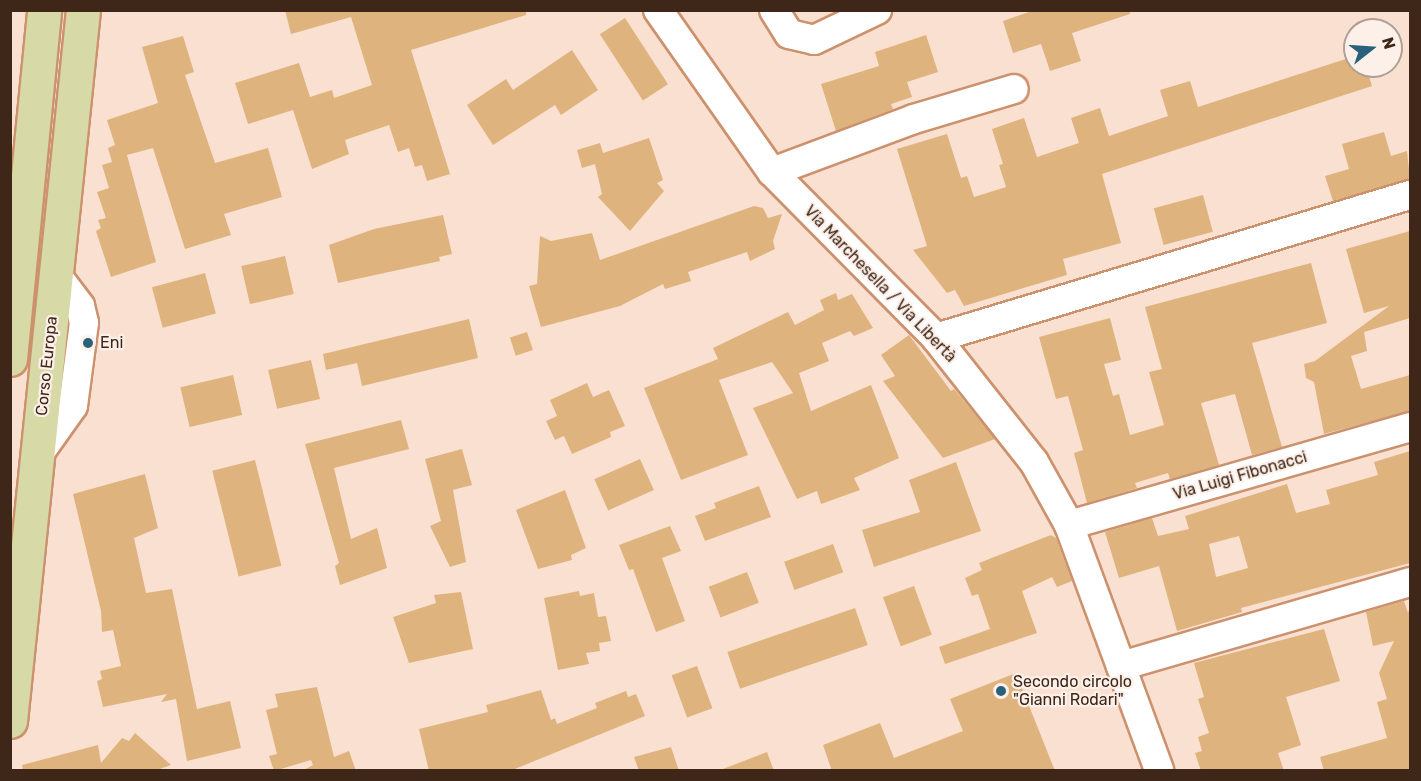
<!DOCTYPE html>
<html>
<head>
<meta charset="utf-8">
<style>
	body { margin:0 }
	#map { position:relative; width:1421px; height:781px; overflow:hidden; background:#fae0d1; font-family:Rubik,sans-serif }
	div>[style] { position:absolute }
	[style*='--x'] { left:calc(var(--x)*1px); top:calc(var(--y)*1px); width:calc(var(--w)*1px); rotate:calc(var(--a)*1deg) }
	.building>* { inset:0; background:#dfb37d; transform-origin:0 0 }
	.roads { filter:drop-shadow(2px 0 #cc916d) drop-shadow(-2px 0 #cc916d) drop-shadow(0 2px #cc916d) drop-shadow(0 -2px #cc916d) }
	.minor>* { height:28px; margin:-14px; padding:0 14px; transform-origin:14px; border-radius:14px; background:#fff }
	.major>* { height:33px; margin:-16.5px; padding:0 16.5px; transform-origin:16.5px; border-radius:16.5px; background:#d7daa6 }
	.dots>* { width:16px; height:16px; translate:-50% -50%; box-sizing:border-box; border:3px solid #fdf0e9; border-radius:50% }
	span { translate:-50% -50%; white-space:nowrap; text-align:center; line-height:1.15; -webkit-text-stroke:4.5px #fdf0e9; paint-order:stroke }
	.street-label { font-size:16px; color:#3e2618 }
	.poi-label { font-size:16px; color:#3e2618 }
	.left { translate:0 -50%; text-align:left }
	.frame { position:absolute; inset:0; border:12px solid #3e2618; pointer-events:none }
	.north { position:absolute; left:1343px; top:18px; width:60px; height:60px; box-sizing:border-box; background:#fdf0e9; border:2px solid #b19f95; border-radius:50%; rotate:73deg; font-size:16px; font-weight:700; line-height:24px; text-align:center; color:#3e2618 }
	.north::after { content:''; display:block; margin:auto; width:21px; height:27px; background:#29607b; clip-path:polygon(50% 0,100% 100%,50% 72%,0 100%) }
</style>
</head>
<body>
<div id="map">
	<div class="building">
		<div style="clip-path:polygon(285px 10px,526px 10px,526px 15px,411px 50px,450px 174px,427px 181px,422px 165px,415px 167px,409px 148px,398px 152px,389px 125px,345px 140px,349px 154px,312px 169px,293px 110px,248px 124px,235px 83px,299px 63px,310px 97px,332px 90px,334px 98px,372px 85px,351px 17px,291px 34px)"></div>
		<div style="clip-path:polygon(1035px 10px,1130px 10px,1130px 14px,1072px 33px,1081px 61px,1050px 71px,1041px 44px,1013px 53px,1003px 21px)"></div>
		<div style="left:625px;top:18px;width:79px;height:30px;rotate:57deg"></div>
		<div style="clip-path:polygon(926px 35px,938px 72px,907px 82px,912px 97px,891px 104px,893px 109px,836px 131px,821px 84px,879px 66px,875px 52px)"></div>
		<div style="clip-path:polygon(183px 36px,194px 72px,185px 75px,215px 163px,268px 148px,282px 197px,224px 214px,231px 235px,185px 249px,153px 148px,127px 155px,156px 262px,111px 277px,96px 231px,101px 228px,98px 220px,106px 218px,97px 192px,109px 188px,102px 165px,112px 162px,108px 148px,115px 145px,107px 120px,158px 103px,142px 47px)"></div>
		<div style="clip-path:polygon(572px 50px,598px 90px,561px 115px,555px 105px,493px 145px,467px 105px,506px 79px,513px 90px)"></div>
		<div style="clip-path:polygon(1355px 56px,1355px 66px,1366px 66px,1372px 86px,1102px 174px,1121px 243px,1063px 259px,1067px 275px,964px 306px,955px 290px,947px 293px,913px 250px,927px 246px,897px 149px,947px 134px,961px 178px,967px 176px,974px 197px,1006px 187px,999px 165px,1003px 164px,992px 129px,1024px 118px,1037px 157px,1079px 143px,1071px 118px,1100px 108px,1109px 136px,1168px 116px,1160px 90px,1190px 81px,1198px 107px)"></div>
		<div style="clip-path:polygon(1384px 132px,1391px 156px,1407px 151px,1410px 179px,1333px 201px,1325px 176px,1349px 169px,1342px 144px)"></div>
		<div style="clip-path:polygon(649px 138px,663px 180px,657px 183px,664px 191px,630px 231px,598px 197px,602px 194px,595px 164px,582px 168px,577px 150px,600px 143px,603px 153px)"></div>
		<div style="left:1203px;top:195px;width:38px;height:51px;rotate:75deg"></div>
		<div style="clip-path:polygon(754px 206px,763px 208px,768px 218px,782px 214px,773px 241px,775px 249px,750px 261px,747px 252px,688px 272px,691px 281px,665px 289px,663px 284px,620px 306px,541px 327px,529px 286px,537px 284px,540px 236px,551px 241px,592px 233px,600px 260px)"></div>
		<div style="clip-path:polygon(443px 215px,452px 254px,439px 257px,440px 261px,338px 283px,329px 245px,374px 229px)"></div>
		<div style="clip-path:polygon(1410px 231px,1410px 318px,1364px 332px,1367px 351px,1351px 356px,1361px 389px,1410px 375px,1410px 411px,1324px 434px,1314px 382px,1306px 378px,1304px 364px,1315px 361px,1389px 306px,1364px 313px,1346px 249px)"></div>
		<div style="left:285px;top:256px;width:39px;height:45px;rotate:77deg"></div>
		<div style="clip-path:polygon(1311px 263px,1327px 323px,1252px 343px,1282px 447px,1252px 455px,1235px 394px,1201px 403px,1219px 465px,1170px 479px,1168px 473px,1135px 483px,1137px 488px,1087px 503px,1074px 453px,1083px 450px,1068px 396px,1056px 399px,1039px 337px,1110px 318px,1121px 360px,1104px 364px,1113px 396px,1119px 394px,1130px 435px,1164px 425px,1149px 372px,1162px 369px,1145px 307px)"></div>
		<div style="left:205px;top:273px;width:42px;height:55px;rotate:75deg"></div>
		<div style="clip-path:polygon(836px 293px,838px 300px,852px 294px,873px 328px,854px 336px,850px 331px,822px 343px,829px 361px,799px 373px,811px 411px,871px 385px,899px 458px,854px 478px,860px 490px,821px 504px,817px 491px,797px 499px,753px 408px,793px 393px,772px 362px,719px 380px,748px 455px,681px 480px,644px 388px,718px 359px,713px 348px,788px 312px,795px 325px,824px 310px,820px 300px)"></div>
		<div style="clip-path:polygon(469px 319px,478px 358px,362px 386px,357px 363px,326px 370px,323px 354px)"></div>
		<div style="left:527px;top:332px;width:19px;height:18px;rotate:72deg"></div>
		<div style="clip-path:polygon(909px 335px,951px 391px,954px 389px,995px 439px,943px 458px,883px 381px,895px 376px,881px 355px)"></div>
		<div style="left:311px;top:360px;width:40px;height:44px;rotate:77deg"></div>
		<div style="left:233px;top:375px;width:41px;height:54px;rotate:77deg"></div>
		<div style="clip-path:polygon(587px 383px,593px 397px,609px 390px,625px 426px,610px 432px,611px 437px,572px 454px,564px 436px,555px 440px,546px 421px,557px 416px,550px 400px)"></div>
		<div style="clip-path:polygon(401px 420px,409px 449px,334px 468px,351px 539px,377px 528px,387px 568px,340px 585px,335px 566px,339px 563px,305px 444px)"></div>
		<div style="clip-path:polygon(462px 449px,472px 485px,453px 490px,466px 562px,450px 567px,430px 526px,441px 521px,425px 459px)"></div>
		<div style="clip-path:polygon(evenodd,1410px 451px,1410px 563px,1241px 608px,1242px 612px,1177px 631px,1159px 566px,1119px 578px,1105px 532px,1152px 518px,1158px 536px,1189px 529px,1185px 516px,1287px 484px,1296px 513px,1330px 504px,1326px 490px,1378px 475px,1374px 462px,1410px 451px,1239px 536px,1248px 568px,1216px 577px,1209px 544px,1239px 536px)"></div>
		<div style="left:640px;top:459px;width:34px;height:50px;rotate:66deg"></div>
		<div style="left:255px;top:460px;width:109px;height:44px;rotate:76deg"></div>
		<div style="clip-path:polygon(956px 462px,981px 531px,874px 567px,862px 530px,920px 512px,909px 480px)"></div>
		<div style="clip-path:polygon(145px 474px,158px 528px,134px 538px,146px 593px,172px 589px,197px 709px,230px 701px,241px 748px,187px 761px,176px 699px,161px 702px,167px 694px,103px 707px,97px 681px,102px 679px,100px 671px,121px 666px,113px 630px,102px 632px,101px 611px,73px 494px)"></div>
		<div style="clip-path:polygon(759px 486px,771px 517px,705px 541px,695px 516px,716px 508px,714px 503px)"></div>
		<div style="clip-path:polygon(565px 490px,586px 548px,571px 555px,572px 560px,538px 569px,516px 510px)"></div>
		<div style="clip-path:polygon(670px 526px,681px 551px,662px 558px,685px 621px,656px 632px,633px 569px,629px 570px,619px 545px)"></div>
		<div style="clip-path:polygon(1051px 535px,1056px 538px,1072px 581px,1057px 587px,1052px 577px,1022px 591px,1037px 633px,945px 664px,939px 647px,990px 629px,978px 594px,972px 596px,965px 578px,982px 570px,979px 563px)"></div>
		<div style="left:833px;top:544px;width:30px;height:52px;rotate:70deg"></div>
		<div style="left:747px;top:572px;width:33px;height:41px;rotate:69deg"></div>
		<div style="left:914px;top:586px;width:52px;height:33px;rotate:70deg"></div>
		<div style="clip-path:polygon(579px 591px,580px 596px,594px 593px,598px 617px,606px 616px,611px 641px,599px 643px,600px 651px,586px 653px,589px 664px,558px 670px,544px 598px)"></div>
		<div style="clip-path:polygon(461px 592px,473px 649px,409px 663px,393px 617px,436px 603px,434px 595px)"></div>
		<div style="clip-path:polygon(1404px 601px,1408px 613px,1410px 607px,1410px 771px,1324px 771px,1320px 757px,1387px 738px,1377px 702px,1387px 699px,1379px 673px,1394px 641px,1373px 646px,1366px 612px)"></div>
		<div style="left:855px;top:608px;width:39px;height:135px;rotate:71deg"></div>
		<div style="clip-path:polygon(1324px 629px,1340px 681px,1286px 697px,1301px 745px,1278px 753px,1284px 771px,1201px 771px,1195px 753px,1202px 751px,1198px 737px,1209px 733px,1198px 699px,1204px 697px,1194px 663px)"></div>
		<div style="left:697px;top:666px;width:45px;height:27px;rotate:70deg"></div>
		<div style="clip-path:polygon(1016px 673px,1055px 771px,832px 771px,823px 745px,880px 723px,894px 758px,963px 731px,950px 699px)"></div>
		<div style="clip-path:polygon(317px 687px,334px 757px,349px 751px,356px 771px,302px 771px,313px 765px,311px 760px,274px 771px,269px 756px,277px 754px,266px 710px,278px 707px,275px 694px)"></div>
		<div style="clip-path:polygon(541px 690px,551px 720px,555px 718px,557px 724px,597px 708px,595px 703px,626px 691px,628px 697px,636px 694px,645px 716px,510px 771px,429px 771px,419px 729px,488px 712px,486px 705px)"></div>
		<div style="clip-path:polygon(135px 733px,171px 765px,154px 771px,23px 771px,22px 765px,98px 745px,101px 763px,122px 738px,129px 741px)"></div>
		<div style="clip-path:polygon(671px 747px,679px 771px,639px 771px,634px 757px)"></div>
		<div style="clip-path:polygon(767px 752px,774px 771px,723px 771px,723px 769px)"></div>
	</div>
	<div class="roads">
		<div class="minor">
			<div style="--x:658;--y:10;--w:198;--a:54.9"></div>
			<div style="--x:772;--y:172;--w:233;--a:45.3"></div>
			<div style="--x:936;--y:338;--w:158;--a:51.7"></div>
			<div style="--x:1034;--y:462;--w:72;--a:60.9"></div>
			<div style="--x:1069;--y:525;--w:261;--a:69.8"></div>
			<div style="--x:774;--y:10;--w:28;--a:58"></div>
			<div style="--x:789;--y:34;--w:26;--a:13"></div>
			<div style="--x:814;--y:40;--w:70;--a:-25.5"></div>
			<div style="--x:772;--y:172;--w:152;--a:-20.5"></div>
			<div style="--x:914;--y:119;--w:104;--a:-16.7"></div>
			<div style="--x:936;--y:338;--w:495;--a:-16.8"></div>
			<div style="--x:38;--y:455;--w:60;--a:-54.5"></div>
			<div style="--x:73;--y:406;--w:84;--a:-82.5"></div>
			<div style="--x:84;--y:323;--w:17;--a:-103"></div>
			<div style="--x:80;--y:306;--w:40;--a:-127"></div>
			<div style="--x:1069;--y:525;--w:355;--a:-16"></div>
			<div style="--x:1121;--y:666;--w:301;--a:-16.2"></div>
		</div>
		<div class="major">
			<div style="--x:10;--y:359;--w:351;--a:-84.4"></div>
			<div style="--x:10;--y:721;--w:715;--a:-84.14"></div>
		</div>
	</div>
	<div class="dots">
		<div style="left:88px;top:343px;background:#29607b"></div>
		<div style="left:1001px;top:691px;background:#29607b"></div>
	</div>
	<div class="street-label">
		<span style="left:880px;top:284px;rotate:46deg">Via Marchesella / Via Libertà</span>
		<span style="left:47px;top:366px;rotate:-84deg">Corso Europa</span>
		<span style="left:1240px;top:476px;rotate:-16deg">Via Luigi Fibonacci</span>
	</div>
	<div class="poi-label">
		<span class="left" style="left:100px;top:343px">Eni</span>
		<span class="left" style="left:1013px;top:691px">Secondo circolo<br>"Gianni Rodari"</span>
	</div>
	<div class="frame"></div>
	<div class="north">N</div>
</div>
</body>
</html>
